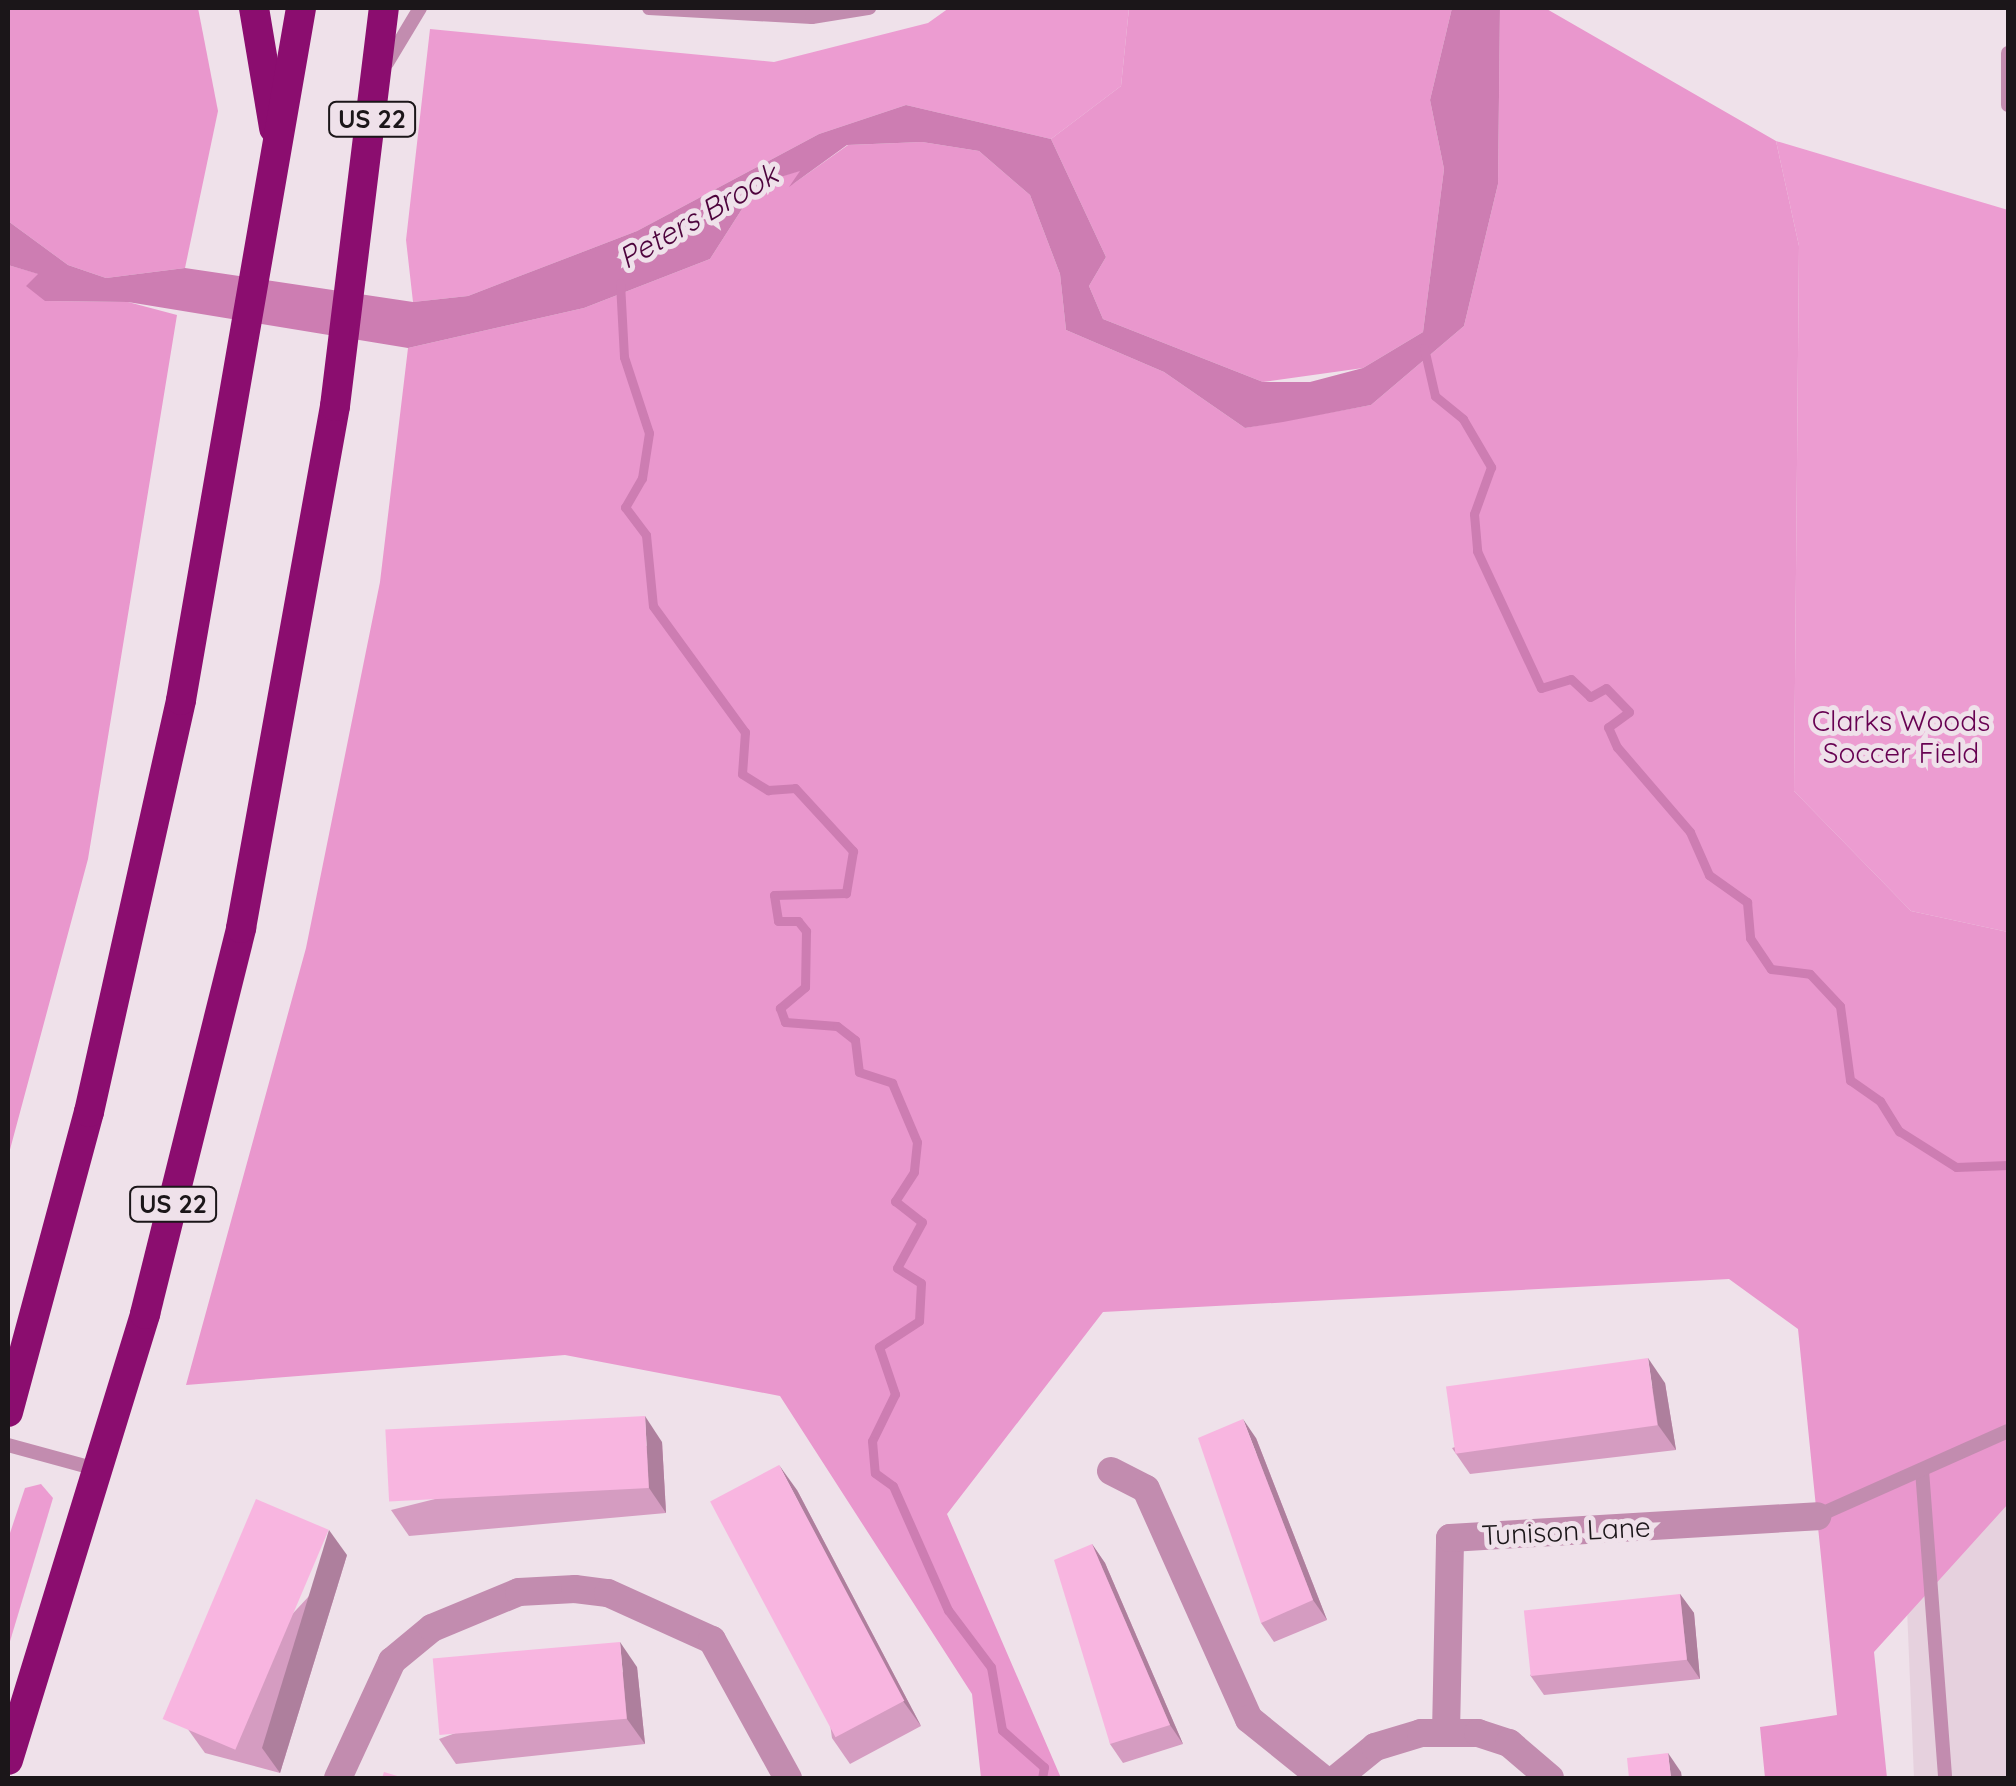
<!DOCTYPE html>
<html>
<head>
<meta charset="utf-8">
<style>
	body { margin:0 }
	#map { position:relative; width:2016px; height:1786px; overflow:hidden; background:#efe1ea; font-family:Quicksand,sans-serif }
	div>[style] { position:absolute }
	[style*='--x'] { left:calc(var(--x)*1px); top:calc(var(--y)*1px); width:calc(var(--w)*1px); rotate:calc(var(--a)*1deg) }
	.built>* { inset:0; background:#e6d1de }
	.green>* { inset:0; background:#ec9cd1 }
	.forest>* { inset:0; background:#e997cd }
	.water>* { inset:0; background:#cd7db2 }
	.stream>* { height:9px; margin:-4.5px; padding:0 4.5px; transform-origin:4.5px; border-radius:4.5px; background:#cd7db2 }
	.lane>* { height:14px; margin:-7px; padding:0 7px; transform-origin:7px; border-radius:7px; background:#c28caf }
	.street>* { height:28px; margin:-14px; padding:0 14px; transform-origin:14px; border-radius:14px; background:#c28caf }
	.highway>* { height:30px; margin:-15px; padding:0 15px; transform-origin:15px; border-radius:15px; background:#8b0d6f }
	.wall>* { inset:0; background:#d59cc1 }
	.shaded-wall>* { inset:0; background:#ae7f9d }
	.building>* { inset:0; background:#f8b5e0; transform-origin:0 0 }
	span { translate:-50% -50%; white-space:nowrap; text-align:center; line-height:1.15; -webkit-text-stroke:10px #efe1ea; paint-order:stroke }
	.shield-label span { padding:2px 8px; background:#efe1ea; border:2px solid; border-radius:8px; -webkit-text-stroke-width:0 }
	.shield-label { font-size:25px; color:#1b1619; font-weight:700 }
	.park-label { font-size:28px; color:#670151 }
	.street-label { font-size:28px; color:#1b1619 }
	.water-label { font-size:30px; color:#4d033c; font-style:italic }
	.frame { position:absolute; inset:0; border:10px solid #1b1619; pointer-events:none }
</style>
</head>
<body>
<div id="map">
	<div class="built">
		<div style="clip-path:polygon(2008px 1390px,2008px 1778px,1914px 1778px,1900px 1438px)"></div>
	</div>
	<div class="green">
		<div style="clip-path:polygon(949px 8px,1129px 8px,1121px 86px,1051px 139px,906px 105px,819px 134px,637px 231px,468px 296px,413px 302px,406px 240px,430px 29px,774px 62px,928px 23px)"></div>
		<div style="clip-path:polygon(1776px 141px,2008px 210px,2008px 932px,1911px 911px,1794px 791px,1799px 246px)"></div>
		<div style="clip-path:polygon(41px 1484px,53px 1498px,8px 1648px,8px 1539px,25px 1488px)"></div>
	</div>
	<div class="forest">
		<div style="clip-path:polygon(8px 8px,198px 8px,218px 111px,185px 268px,106px 278px,68px 265px,8px 221px)"></div>
		<div style="clip-path:polygon(1129px 8px,1452px 8px,1430px 100px,1444px 169px,1423px 332px,1363px 368px,1263px 382px,1103px 319px,1089px 286px,1106px 257px,1051px 139px,1121px 86px)"></div>
		<div style="clip-path:polygon(1500px 8px,1545px 8px,1776px 141px,1799px 246px,1794px 791px,1911px 911px,2008px 932px,2008px 1504px,1874px 1652px,1887px 1778px,1765px 1778px,1760px 1727px,1837px 1715px,1798px 1329px,1729px 1279px,1103px 1312px,947px 1514px,1061px 1778px,981px 1778px,972px 1694px,780px 1396px,565px 1355px,186px 1385px,306px 948px,380px 582px,408px 348px,584px 308px,710px 259px,758px 184px,801px 170px,793px 184px,848px 145px,922px 142px,979px 151px,1030px 195px,1060px 274px,1066px 330px,1164px 372px,1245px 428px,1371px 405px,1464px 326px,1498px 184px)"></div>
		<div style="clip-path:polygon(8px 265px,39px 274px,45px 301px,128px 302px,177px 315px,88px 859px,8px 1157px)"></div>
	</div>
	<div class="water">
		<div style="clip-path:polygon(1452px 8px,1500px 8px,1498px 184px,1464px 326px,1371px 405px,1283px 422px,1245px 428px,1164px 372px,1066px 330px,1060px 274px,1030px 195px,979px 151px,922px 142px,847px 145px,789px 187px,800px 171px,758px 184px,710px 259px,584px 308px,408px 348px,128px 302px,45px 301px,26px 286px,38px 274px,8px 265px,8px 221px,68px 265px,106px 278px,185px 268px,413px 302px,468px 296px,637px 231px,819px 134px,906px 105px,1051px 139px,1106px 257px,1089px 286px,1103px 319px,1263px 382px,1310px 382px,1363px 368px,1423px 332px,1444px 169px,1430px 100px)"></div>
	</div>
	<div class="stream">
		<div style="--x:620;--y:283;--w:74;--a:86.9"></div>
		<div style="--x:624;--y:357;--w:80;--a:71.8"></div>
		<div style="--x:649;--y:433;--w:46;--a:98.8"></div>
		<div style="--x:642;--y:478;--w:34;--a:120"></div>
		<div style="--x:625;--y:507;--w:35;--a:53"></div>
		<div style="--x:646;--y:535;--w:71;--a:84.4"></div>
		<div style="--x:653;--y:606;--w:156;--a:53.9"></div>
		<div style="--x:745;--y:732;--w:42;--a:94.1"></div>
		<div style="--x:742;--y:774;--w:31;--a:32"></div>
		<div style="--x:768;--y:790;--w:27;--a:-4"></div>
		<div style="--x:795;--y:788;--w:86;--a:47.4"></div>
		<div style="--x:853;--y:851;--w:43;--a:99.5"></div>
		<div style="--x:846;--y:893;--w:72;--a:178.4"></div>
		<div style="--x:774;--y:895;--w:26;--a:81"></div>
		<div style="--x:778;--y:921;--w:20;--a:0"></div>
		<div style="--x:798;--y:921;--w:13;--a:51"></div>
		<div style="--x:806;--y:931;--w:56;--a:91"></div>
		<div style="--x:805;--y:987;--w:33;--a:140"></div>
		<div style="--x:780;--y:1008;--w:15;--a:70"></div>
		<div style="--x:785;--y:1022;--w:52;--a:4.4"></div>
		<div style="--x:837;--y:1026;--w:23;--a:38"></div>
		<div style="--x:855;--y:1040;--w:32;--a:83"></div>
		<div style="--x:859;--y:1072;--w:35;--a:18"></div>
		<div style="--x:892;--y:1083;--w:64;--a:67"></div>
		<div style="--x:917;--y:1142;--w:30;--a:96"></div>
		<div style="--x:914;--y:1172;--w:35;--a:123"></div>
		<div style="--x:895;--y:1201;--w:34;--a:38"></div>
		<div style="--x:922;--y:1222;--w:52;--a:118.5"></div>
		<div style="--x:897;--y:1268;--w:28;--a:32"></div>
		<div style="--x:921;--y:1283;--w:38;--a:93"></div>
		<div style="--x:919;--y:1321;--w:48;--a:147"></div>
		<div style="--x:879;--y:1347;--w:50;--a:71.2"></div>
		<div style="--x:895;--y:1394;--w:52;--a:116.1"></div>
		<div style="--x:872;--y:1441;--w:32;--a:85"></div>
		<div style="--x:875;--y:1473;--w:22;--a:36"></div>
		<div style="--x:893;--y:1486;--w:136;--a:66.1"></div>
		<div style="--x:948;--y:1610;--w:71;--a:53"></div>
		<div style="--x:991;--y:1667;--w:64;--a:80.1"></div>
		<div style="--x:1002;--y:1730;--w:56;--a:41.4"></div>
		<div style="--x:1044;--y:1767;--w:11;--a:100"></div>
		<div style="--x:1424;--y:348;--w:49;--a:77.1"></div>
		<div style="--x:1435;--y:396;--w:36;--a:39"></div>
		<div style="--x:1463;--y:419;--w:56;--a:59.7"></div>
		<div style="--x:1491;--y:467;--w:50;--a:109.9"></div>
		<div style="--x:1474;--y:514;--w:37;--a:85"></div>
		<div style="--x:1477;--y:551;--w:151;--a:65"></div>
		<div style="--x:1541;--y:688;--w:31;--a:-17"></div>
		<div style="--x:1571;--y:679;--w:26;--a:43"></div>
		<div style="--x:1590;--y:697;--w:18;--a:-29"></div>
		<div style="--x:1606;--y:688;--w:33;--a:46"></div>
		<div style="--x:1629;--y:712;--w:26;--a:144"></div>
		<div style="--x:1608;--y:727;--w:22;--a:66"></div>
		<div style="--x:1617;--y:747;--w:112;--a:49.3"></div>
		<div style="--x:1690;--y:832;--w:47;--a:66.2"></div>
		<div style="--x:1709;--y:875;--w:47;--a:35.4"></div>
		<div style="--x:1747;--y:902;--w:36;--a:85"></div>
		<div style="--x:1750;--y:938;--w:37;--a:56"></div>
		<div style="--x:1771;--y:969;--w:39;--a:7"></div>
		<div style="--x:1810;--y:974;--w:44;--a:46.8"></div>
		<div style="--x:1840;--y:1006;--w:75;--a:82.3"></div>
		<div style="--x:1850;--y:1080;--w:37;--a:35"></div>
		<div style="--x:1880;--y:1101;--w:36;--a:58"></div>
		<div style="--x:1899;--y:1131;--w:67;--a:32.3"></div>
		<div style="--x:1956;--y:1167;--w:52;--a:-2.2"></div>
	</div>
	<div class="lane">
		<div style="--x:649;--y:8;--w:163;--a:3.2"></div>
		<div style="--x:812;--y:17;--w:58;--a:-9"></div>
		<div style="--x:2008;--y:53;--w:52;--a:90"></div>
		<div style="--x:387;--y:63;--w:64;--a:-59"></div>
		<div style="--x:8;--y:1445;--w:95;--a:15.2"></div>
		<div style="--x:1922;--y:1470;--w:309;--a:85.7"></div>
		<div style="--x:1817;--y:1516;--w:209;--a:-24"></div>
	</div>
	<div class="street">
		<div style="--x:1111;--y:1471;--w:39;--a:27"></div>
		<div style="--x:1146;--y:1489;--w:252;--a:65.9"></div>
		<div style="--x:1249;--y:1719;--w:94;--a:38.9"></div>
		<div style="--x:1446;--y:1733;--w:195;--a:-88.8"></div>
		<div style="--x:1450;--y:1538;--w:368;--a:-3.4"></div>
		<div style="--x:338;--y:1778;--w:129;--a:-65.2"></div>
		<div style="--x:392;--y:1661;--w:52;--a:-39.5"></div>
		<div style="--x:432;--y:1628;--w:94;--a:-22.5"></div>
		<div style="--x:519;--y:1592;--w:56;--a:-3.1"></div>
		<div style="--x:575;--y:1589;--w:33;--a:7"></div>
		<div style="--x:608;--y:1593;--w:114;--a:24.3"></div>
		<div style="--x:712;--y:1640;--w:158;--a:61.2"></div>
		<div style="--x:1337;--y:1778;--w:49;--a:-39.2"></div>
		<div style="--x:1375;--y:1747;--w:48;--a:-16.9"></div>
		<div style="--x:1421;--y:1733;--w:57;--a:0"></div>
		<div style="--x:1478;--y:1733;--w:33;--a:18"></div>
		<div style="--x:1509;--y:1743;--w:54;--a:40.5"></div>
	</div>
	<div class="highway">
		<div style="--x:254;--y:8;--w:122;--a:80.5"></div>
		<div style="--x:8;--y:1412;--w:311;--a:-74.9"></div>
		<div style="--x:89;--y:1112;--w:422;--a:-77.4"></div>
		<div style="--x:181;--y:700;--w:702;--a:-80.16"></div>
		<div style="--x:8;--y:1760;--w:467;--a:-72.9"></div>
		<div style="--x:145;--y:1314;--w:398;--a:-76"></div>
		<div style="--x:241;--y:928;--w:530;--a:-79.79"></div>
		<div style="--x:335;--y:406;--w:401;--a:-83"></div>
	</div>
	<div class="wall">
		<div style="clip-path:polygon(1665px 1383px,1676px 1450px,1470px 1474px,1452px 1448px)"></div>
		<div style="clip-path:polygon(1256px 1438px,1327px 1620px,1274px 1642px,1261px 1623px)"></div>
		<div style="clip-path:polygon(662px 1442px,666px 1513px,409px 1536px,391px 1510px)"></div>
		<div style="clip-path:polygon(797px 1490px,921px 1726px,850px 1764px,832px 1738px)"></div>
		<div style="clip-path:polygon(1092px 1544px,1105px 1563px,1183px 1744px,1123px 1763px,1110px 1744px)"></div>
		<div style="clip-path:polygon(347px 1555px,280px 1773px,205px 1753px,187px 1728px)"></div>
		<div style="clip-path:polygon(1680px 1594px,1694px 1613px,1700px 1679px,1544px 1695px,1530px 1675px)"></div>
		<div style="clip-path:polygon(637px 1667px,645px 1744px,456px 1764px,439px 1739px)"></div>
	</div>
	<div class="shaded-wall">
		<div style="clip-path:polygon(1648px 1358px,1665px 1383px,1676px 1450px,1658px 1425px)"></div>
		<div style="clip-path:polygon(645px 1416px,662px 1442px,666px 1513px,649px 1488px)"></div>
		<div style="clip-path:polygon(1243px 1419px,1256px 1438px,1327px 1620px,1313px 1600px)"></div>
		<div style="clip-path:polygon(779px 1465px,797px 1490px,921px 1726px,903px 1701px)"></div>
		<div style="clip-path:polygon(329px 1530px,347px 1555px,280px 1773px,262px 1748px)"></div>
		<div style="clip-path:polygon(1092px 1544px,1105px 1563px,1183px 1744px,1170px 1725px)"></div>
		<div style="clip-path:polygon(1680px 1594px,1694px 1613px,1700px 1679px,1687px 1660px)"></div>
		<div style="clip-path:polygon(620px 1642px,637px 1667px,645px 1744px,627px 1719px)"></div>
		<div style="clip-path:polygon(1668px 1753px,1681px 1772px,1682px 1778px,1671px 1778px)"></div>
	</div>
	<div class="building">
		<div style="left:1648px;top:1358px;width:68px;height:204px;rotate:82deg"></div>
		<div style="left:645px;top:1416px;width:72px;height:260px;rotate:87deg"></div>
		<div style="clip-path:polygon(1243px 1419px,1313px 1600px,1261px 1623px,1198px 1438px)"></div>
		<div style="left:779px;top:1465px;width:267px;height:78px;rotate:62deg"></div>
		<div style="left:256px;top:1499px;width:79px;height:239px;rotate:23deg"></div>
		<div style="clip-path:polygon(1092px 1544px,1170px 1725px,1110px 1744px,1054px 1560px)"></div>
		<div style="left:1680px;top:1594px;width:66px;height:157px;rotate:84deg"></div>
		<div style="left:620px;top:1642px;width:77px;height:188px;rotate:85deg"></div>
		<div style="clip-path:polygon(1668px 1753px,1671px 1778px,1629px 1778px,1627px 1758px)"></div>
		<div style="clip-path:polygon(384px 1772px,404px 1778px,382px 1778px)"></div>
	</div>
	<div class="shield-label">
		<span style="left:372px;top:119px">US 22</span>
		<span style="left:173px;top:1204px">US 22</span>
	</div>
	<div class="park-label">
		<span style="left:1901px;top:737px">Clarks Woods<br>Soccer Field</span>
	</div>
	<div class="street-label">
		<span style="left:1566px;top:1531px;rotate:-3deg">Tunison Lane</span>
	</div>
	<div class="water-label">
		<span style="left:698px;top:216px;rotate:-30deg">Peters Brook</span>
	</div>
	<div class="frame"></div>
</div>
</body>
</html>
